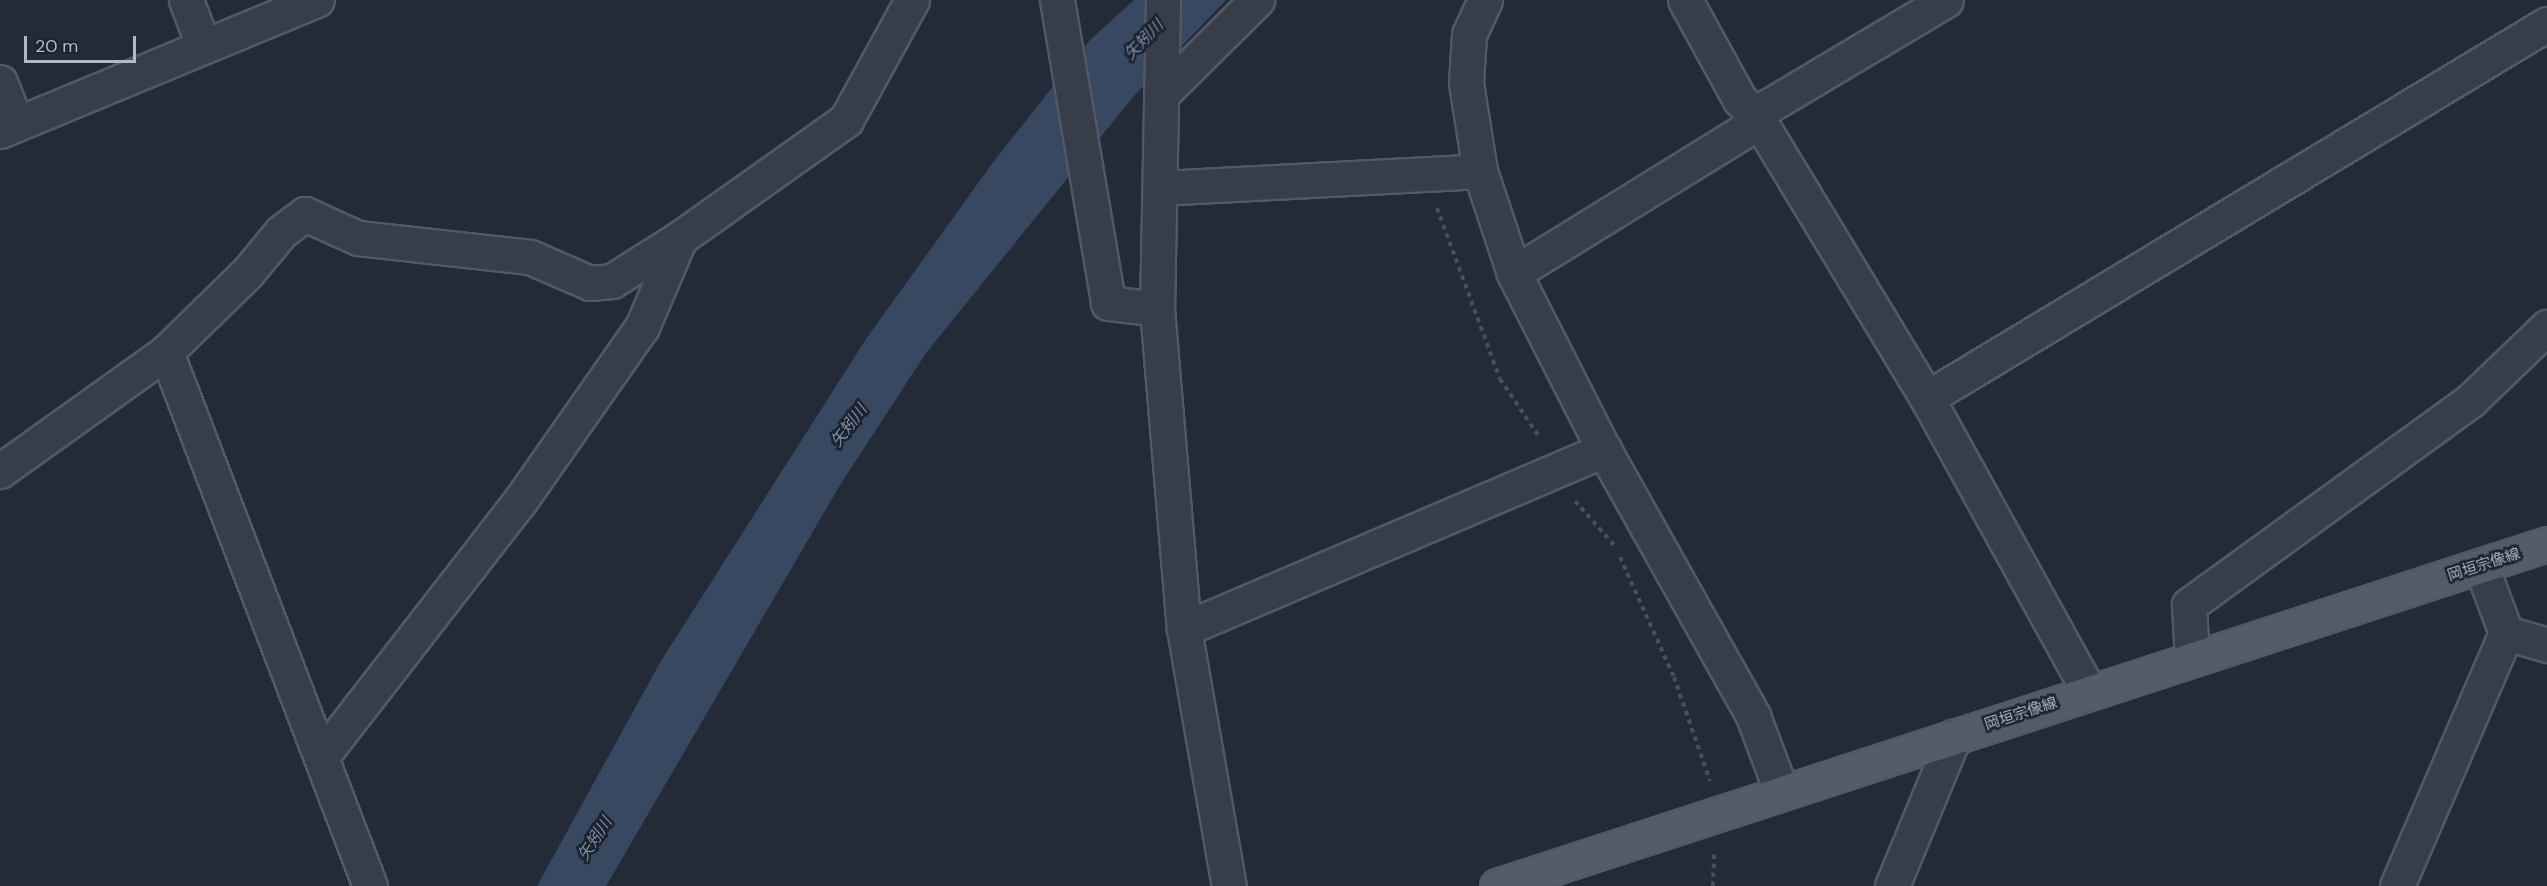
<!DOCTYPE html>
<html>
<head>
<meta charset="utf-8">
<style>
	body { margin:0 }
	#map { position:relative; width:2547px; height:886px; overflow:hidden; background:#232b39; font-family:"DM Sans","Noto Sans JP",sans-serif }
	div>[style] { position:absolute }
	[style*='--x'] { left:calc(var(--x)*1px); top:calc(var(--y)*1px); width:calc(var(--w)*1px); rotate:calc(var(--a)*1deg) }
	.water>* { inset:0; background:#394861 }
	.path>* { height:4px; margin-top:-2px; transform-origin:0; background:repeating-linear-gradient(90deg,#435357 0 4.5px,transparent 0 9px) }
	.roads { filter:drop-shadow(2px 0 #525864) drop-shadow(-2px 0 #525864) drop-shadow(0 2px #525864) drop-shadow(0 -2px #525864) }
	.minor>* { height:33px; margin:-16.5px; padding:0 16.5px; transform-origin:16.5px; border-radius:16.5px; background:#373d49 }
	.major>* { height:33px; margin:-16.5px; padding:0 16.5px; transform-origin:16.5px; border-radius:16.5px; background:#555c69 }
	span { translate:-50% -50%; white-space:nowrap; text-align:center; line-height:1.15; -webkit-text-stroke:5px #1c222e; paint-order:stroke }
	.street-label { font-size:15px; color:#b2b8c5 }
	.water-label { font-size:16px; color:#7b8eab; font-style:italic }
	.scale { position:absolute; left:24px; top:36px; width:112px; height:27px; box-sizing:border-box; border:3px solid #b2b8c5; border-top:0; padding-left:8px; font-size:18px; line-height:21px; white-space:nowrap; color:#b2b8c5; -webkit-text-stroke:4px #1c222e; paint-order:stroke }
</style>
</head>
<body>
<div id="map">
	<div class="water">
		<div style="clip-path:polygon(1134px 0,1226px 0,1133px 97px,926px 353px,840px 485px,606px 886px,537px 886px,661px 661px,866px 339px,994px 161px,1089px 41px)"></div>
	</div>
	<div class="path">
		<div style="--x:1437;--y:208;--w:182;--a:69.8"></div>
		<div style="--x:1500;--y:379;--w:71;--a:55.9"></div>
		<div style="--x:1575;--y:501;--w:59;--a:48.4"></div>
		<div style="--x:1620;--y:557;--w:132;--a:65.8"></div>
		<div style="--x:1674;--y:677;--w:110;--a:70.9"></div>
		<div style="--x:1713;--y:886;--w:32;--a:-88"></div>
	</div>
	<div class="roads">
		<div class="minor">
			<div style="--x:186;--y:0;--w:48;--a:69.3"></div>
			<div style="--x:1057;--y:0;--w:307;--a:80.4"></div>
			<div style="--x:1108;--y:303;--w:49;--a:7"></div>
			<div style="--x:1163;--y:0;--w:309;--a:91.1"></div>
			<div style="--x:1157;--y:309;--w:321;--a:85.2"></div>
			<div style="--x:1184;--y:629;--w:261;--a:80.1"></div>
			<div style="--x:1485;--y:0;--w:38;--a:115"></div>
			<div style="--x:1469;--y:35;--w:48;--a:93.6"></div>
			<div style="--x:1466;--y:83;--w:89;--a:81"></div>
			<div style="--x:1480;--y:171;--w:108;--a:71.6"></div>
			<div style="--x:1685;--y:0;--w:114;--a:61.2"></div>
			<div style="--x:1740;--y:100;--w:21;--a:43"></div>
			<div style="--x:1755;--y:114;--w:332;--a:58.8"></div>
			<div style="--x:1927;--y:398;--w:335;--a:61.1"></div>
			<div style="--x:0;--y:82;--w:44;--a:68.7"></div>
			<div style="--x:1162;--y:94;--w:134;--a:-44.7"></div>
			<div style="--x:0;--y:131;--w:343;--a:-22.5"></div>
			<div style="--x:1160;--y:188;--w:320;--a:-3"></div>
			<div style="--x:166;--y:352;--w:113;--a:-44.3"></div>
			<div style="--x:247;--y:273;--w:53;--a:-50.3"></div>
			<div style="--x:281;--y:232;--w:30;--a:-37"></div>
			<div style="--x:305;--y:214;--w:58;--a:24.4"></div>
			<div style="--x:358;--y:238;--w:173;--a:6.3"></div>
			<div style="--x:530;--y:257;--w:65;--a:23.4"></div>
			<div style="--x:590;--y:283;--w:22;--a:-5"></div>
			<div style="--x:612;--y:281;--w:80;--a:-32.3"></div>
			<div style="--x:1927;--y:398;--w:724;--a:-31.1"></div>
			<div style="--x:1604;--y:450;--w:199;--a:-117"></div>
			<div style="--x:1514;--y:273;--w:270;--a:-31.7"></div>
			<div style="--x:1744;--y:131;--w:20;--a:-57"></div>
			<div style="--x:1755;--y:114;--w:222;--a:-30.8"></div>
			<div style="--x:0;--y:471;--w:204;--a:-35.6"></div>
			<div style="--x:166;--y:352;--w:572;--a:69.09"></div>
			<div style="--x:1184;--y:629;--w:457;--a:-23.1"></div>
			<div style="--x:1604;--y:450;--w:305;--a:60.7"></div>
			<div style="--x:1753;--y:716;--w:82;--a:69.4"></div>
			<div style="--x:2506;--y:633;--w:43;--a:16.3"></div>
			<div style="--x:2192;--y:659;--w:54;--a:-93.2"></div>
			<div style="--x:2189;--y:605;--w:347;--a:-36"></div>
			<div style="--x:2470;--y:401;--w:107;--a:-43.9"></div>
			<div style="--x:322;--y:756;--w:323;--a:-52.2"></div>
			<div style="--x:520;--y:501;--w:213;--a:-55"></div>
			<div style="--x:642;--y:327;--w:97;--a:-66.9"></div>
			<div style="--x:680;--y:238;--w:204;--a:-35.4"></div>
			<div style="--x:846;--y:120;--w:137;--a:-61.2"></div>
			<div style="--x:1892;--y:886;--w:162;--a:-67.5"></div>
			<div style="--x:2397;--y:886;--w:275;--a:-66.7"></div>
			<div style="--x:2506;--y:633;--w:72;--a:-110.5"></div>
		</div>
		<div class="major">
			<div style="--x:1497;--y:886;--w:1104;--a:-18.04"></div>
		</div>
	</div>
	<div class="street-label">
		<span style="left:2484px;top:565px;rotate:-18deg">岡垣宗像線</span>
		<span style="left:2021px;top:714px;rotate:-18deg">岡垣宗像線</span>
	</div>
	<div class="water-label">
		<span style="left:1144px;top:40px;rotate:-46deg">矢矧川</span>
		<span style="left:849px;top:426px;rotate:-53deg">矢矧川</span>
		<span style="left:595px;top:839px;rotate:-57deg">矢矧川</span>
	</div>
	<div class="scale">20 m</div>
</div>
</body>
</html>
